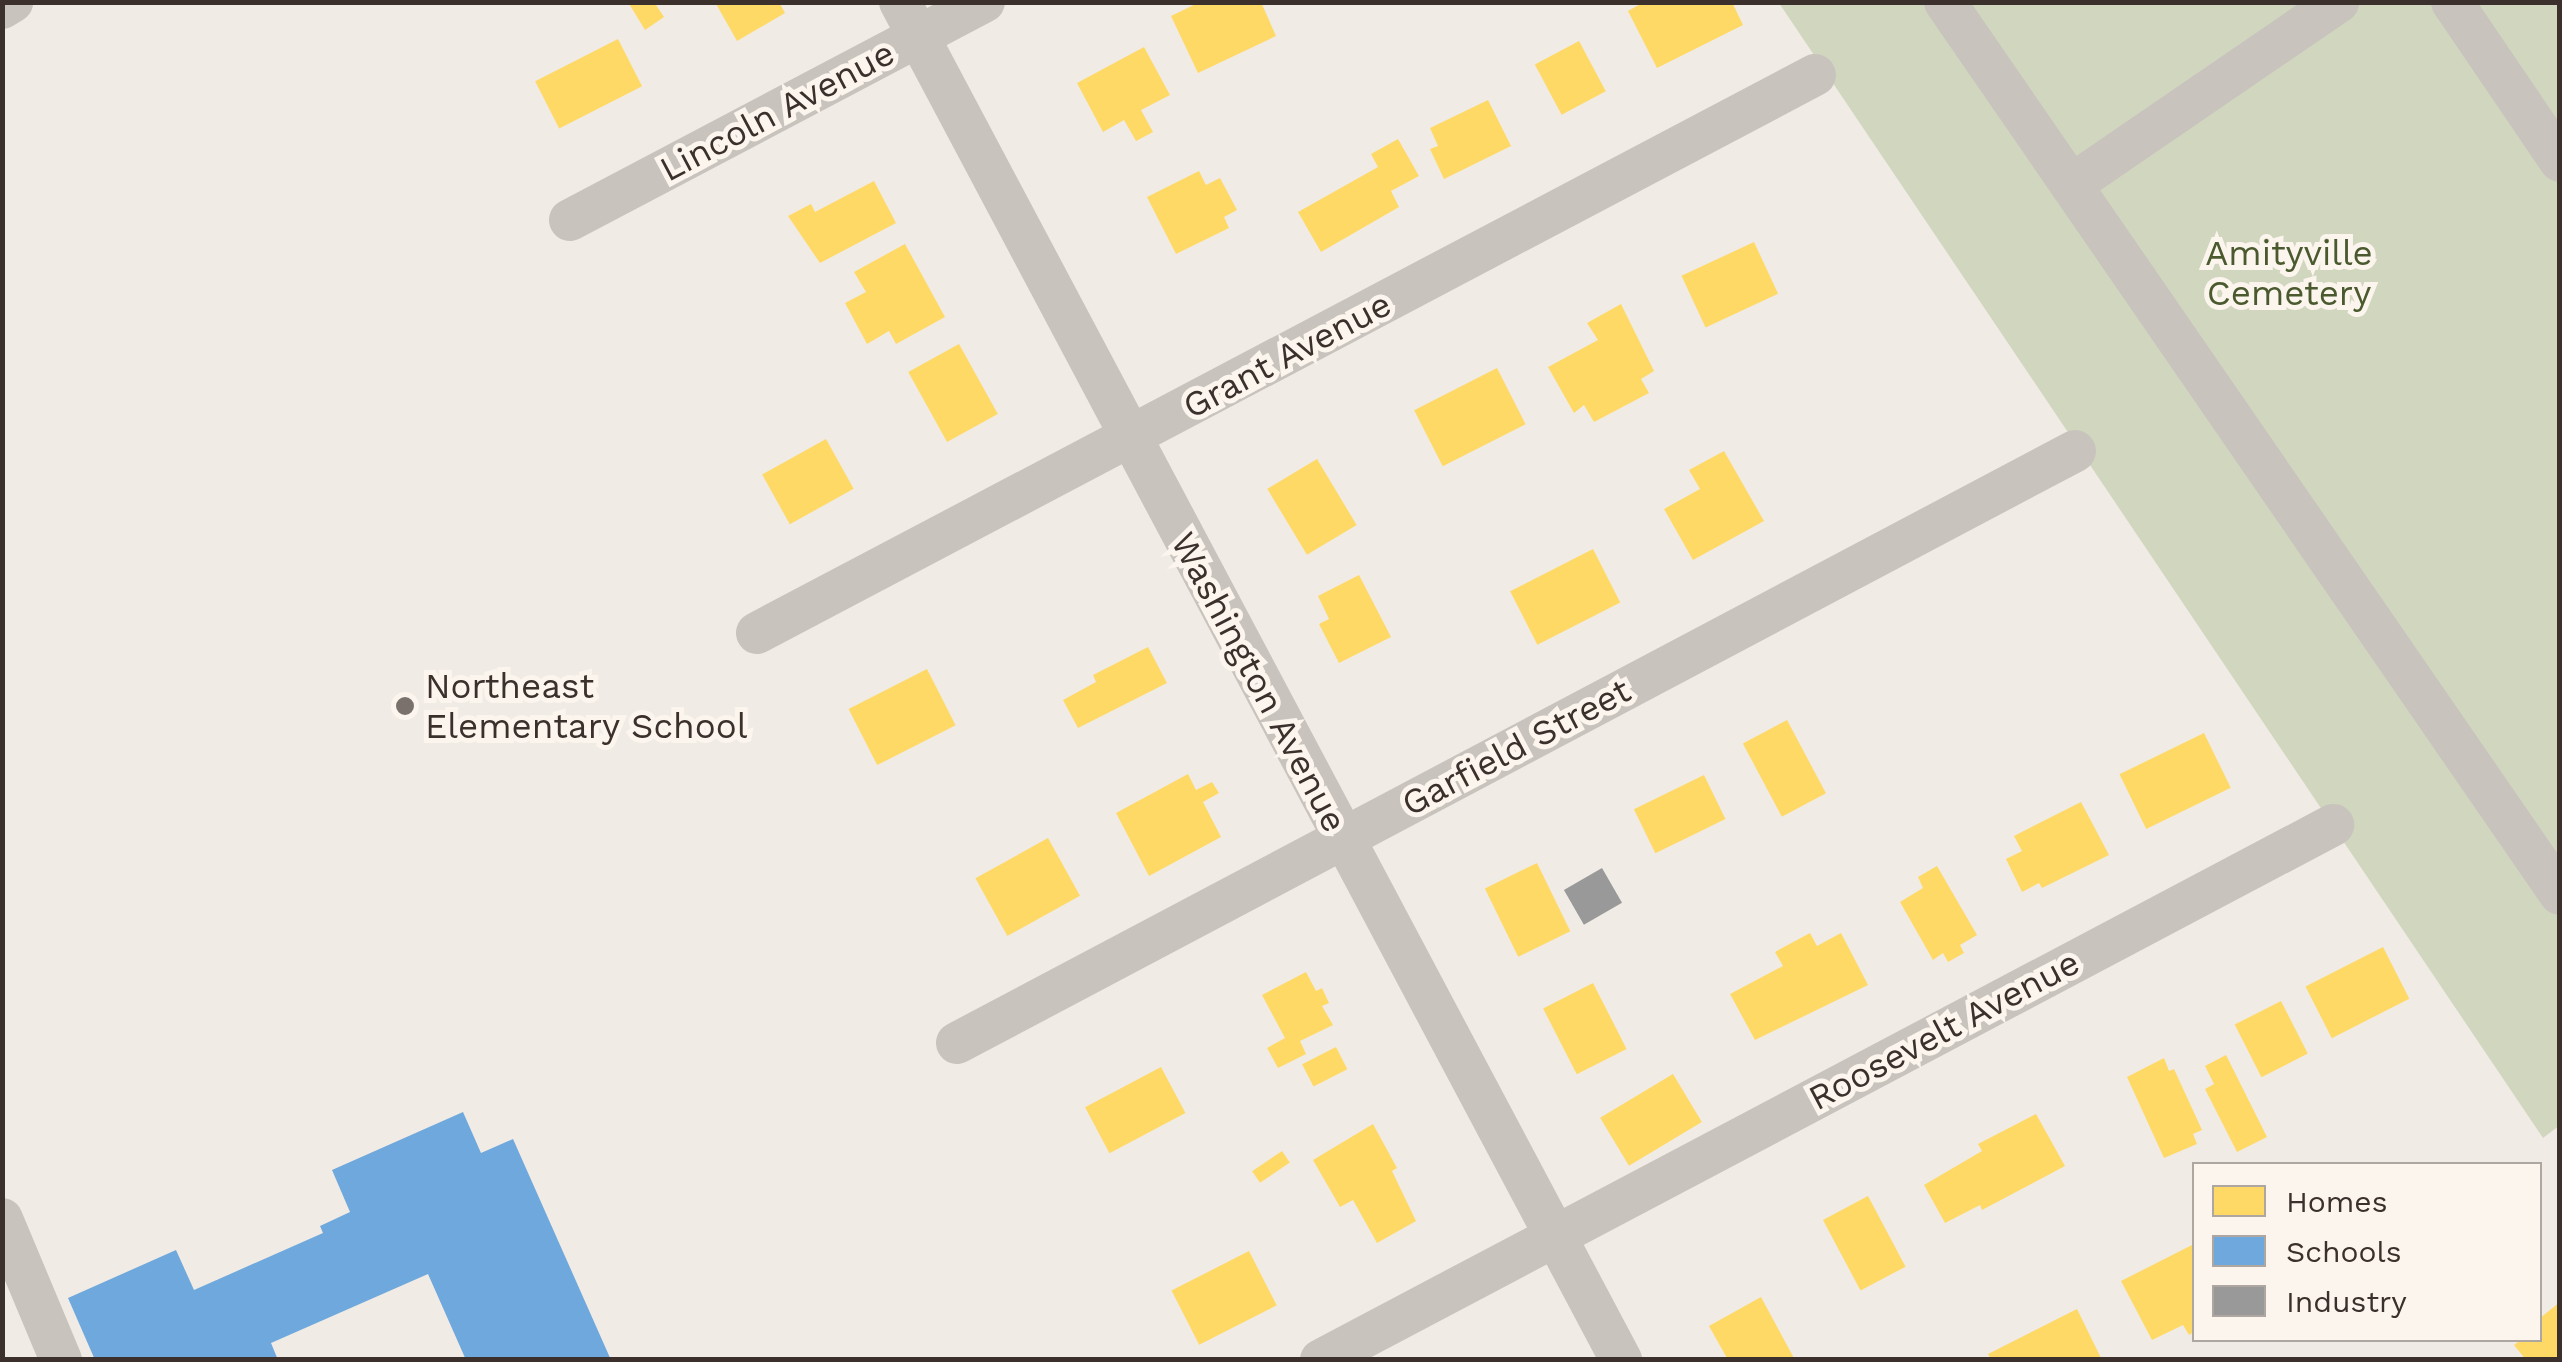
<!DOCTYPE html>
<html>
<head>
<meta charset="utf-8">
<style>
	body { margin:0 }
	#map { position:relative; width:2562px; height:1362px; overflow:hidden; background:#f0ebe5; font-family:"Work Sans",sans-serif }
	div>[style] { position:absolute }
	[style*='--x'] { left:calc(var(--x)*1px); top:calc(var(--y)*1px); width:calc(var(--w)*1px); rotate:calc(var(--a)*1deg) }
	.green>* { inset:0; background:#d1d6bf }
	.homes>* { inset:0; background:#ffd966; transform-origin:0 0 }
	.schools>* { inset:0; background:#6fa8dc }
	.industry>* { inset:0; background:#999; transform-origin:0 0 }
	.minor>* { height:42px; margin:-21px; padding:0 21px; transform-origin:21px; border-radius:21px; background:#c9c3be }
	.dots>* { width:28px; height:28px; translate:-50% -50%; box-sizing:border-box; border:5px solid #fbf5ee; border-radius:50% }
	span { translate:-50% -50%; white-space:nowrap; text-align:center; line-height:1.15; -webkit-text-stroke:10px #fbf5ee; paint-order:stroke }
	.street-label { font-size:35px; color:#3b302b }
	.park-label { font-size:35px; color:#4a5a2e }
	.poi-label { font-size:35px; color:#3b302b }
	.left { translate:0 -50%; text-align:left }
	.frame { position:absolute; inset:0; border:5px solid #3b302b; pointer-events:none }
	.legend { position:absolute; left:2192px; top:1162px; width:350px; height:180px; box-sizing:border-box; background:#fbf5ee; border:2px solid #aea6a0; margin:0; padding:12px 18px; list-style:none; font-size:30px; color:#3b302b }
	.legend li { display:flex; align-items:center; gap:20px; height:50px }
	.legend b { width:50px; border:2px solid #aea6a0 }
</style>
</head>
<body>
<div id="map">
	<div class="green">
		<div style="clip-path:polygon(1779px 3px,2559px 3px,2560px 1125px,2543px 1138px)"></div>
	</div>
	<div class="homes">
		<div style="clip-path:polygon(628px 2px,654px 2px,664px 17px,645px 30px)"></div>
		<div style="clip-path:polygon(715px 2px,779px 2px,785px 13px,737px 41px)"></div>
		<div style="clip-path:polygon(1200px 2px,1261px 2px,1276px 36px,1198px 73px,1171px 16px)"></div>
		<div style="clip-path:polygon(1644px 2px,1732px 2px,1743px 25px,1657px 68px,1628px 11px)"></div>
		<div style="left:618px;top:39px;width:53px;height:93px;rotate:63deg"></div>
		<div style="left:1579px;top:41px;width:57px;height:50px;rotate:62deg"></div>
		<div style="clip-path:polygon(1144px 47px,1170px 95px,1141px 110px,1153px 132px,1136px 141px,1124px 120px,1103px 132px,1077px 83px)"></div>
		<div style="clip-path:polygon(1488px 100px,1511px 146px,1444px 179px,1430px 149px,1438px 146px,1430px 128px)"></div>
		<div style="clip-path:polygon(1398px 139px,1419px 176px,1391px 191px,1399px 207px,1321px 252px,1298px 212px,1378px 167px,1371px 154px)"></div>
		<div style="clip-path:polygon(1199px 171px,1206px 185px,1220px 178px,1237px 210px,1224px 217px,1229px 228px,1176px 254px,1147px 197px)"></div>
		<div style="clip-path:polygon(874px 181px,896px 223px,820px 263px,788px 216px,811px 204px,815px 212px)"></div>
		<div style="left:1754px;top:242px;width:57px;height:80px;rotate:65deg"></div>
		<div style="clip-path:polygon(905px 244px,945px 317px,896px 344px,889px 331px,867px 344px,845px 303px,866px 292px,854px 272px)"></div>
		<div style="clip-path:polygon(1621px 304px,1654px 371px,1641px 379px,1649px 393px,1594px 422px,1584px 405px,1574px 413px,1548px 367px,1598px 340px,1587px 323px)"></div>
		<div style="left:959px;top:344px;width:80px;height:58px;rotate:61deg"></div>
		<div style="left:1497px;top:368px;width:63px;height:93px;rotate:63deg"></div>
		<div style="left:826px;top:439px;width:57px;height:73px;rotate:61deg"></div>
		<div style="clip-path:polygon(1724px 451px,1764px 521px,1693px 560px,1664px 509px,1700px 489px,1689px 470px)"></div>
		<div style="left:1317px;top:459px;width:77px;height:58px;rotate:59deg"></div>
		<div style="left:1593px;top:549px;width:60px;height:93px;rotate:63deg"></div>
		<div style="clip-path:polygon(1359px 575px,1391px 637px,1339px 663px,1319px 624px,1329px 619px,1318px 596px)"></div>
		<div style="clip-path:polygon(1148px 647px,1167px 683px,1078px 728px,1063px 700px,1096px 682px,1093px 675px)"></div>
		<div style="left:927px;top:669px;width:63px;height:88px;rotate:63deg"></div>
		<div style="left:1787px;top:720px;width:83px;height:50px;rotate:62deg"></div>
		<div style="left:2204px;top:733px;width:61px;height:94px;rotate:64deg"></div>
		<div style="clip-path:polygon(1188px 774px,1196px 790px,1212px 782px,1219px 793px,1203px 802px,1221px 837px,1149px 876px,1116px 813px)"></div>
		<div style="left:1704px;top:775px;width:49px;height:78px;rotate:64deg"></div>
		<div style="clip-path:polygon(2081px 802px,2109px 855px,2042px 888px,2039px 883px,2022px 892px,2006px 859px,2022px 851px,2014px 836px)"></div>
		<div style="left:1048px;top:838px;width:66px;height:83px;rotate:61deg"></div>
		<div style="left:1537px;top:863px;width:76px;height:58px;rotate:64deg"></div>
		<div style="clip-path:polygon(1937px 866px,1977px 935px,1960px 945px,1964px 953px,1948px 962px,1943px 953px,1933px 960px,1900px 902px,1923px 888px,1918px 877px)"></div>
		<div style="clip-path:polygon(1810px 933px,1817px 946px,1841px 933px,1868px 985px,1755px 1040px,1730px 994px,1783px 966px,1775px 952px)"></div>
		<div style="left:2383px;top:947px;width:58px;height:87px;rotate:63deg"></div>
		<div style="clip-path:polygon(1306px 972px,1316px 991px,1322px 988px,1329px 1003px,1322px 1006px,1333px 1025px,1300px 1041px,1306px 1054px,1278px 1068px,1267px 1048px,1285px 1038px,1262px 995px)"></div>
		<div style="left:1593px;top:983px;width:74px;height:56px;rotate:63deg"></div>
		<div style="left:2281px;top:1001px;width:59px;height:52px;rotate:63deg"></div>
		<div style="left:1336px;top:1047px;width:25px;height:38px;rotate:63deg"></div>
		<div style="clip-path:polygon(2226px 1055px,2267px 1137px,2237px 1152px,2205px 1089px,2214px 1084px,2205px 1066px)"></div>
		<div style="clip-path:polygon(2164px 1058px,2169px 1071px,2174px 1069px,2202px 1130px,2193px 1134px,2197px 1144px,2164px 1158px,2127px 1077px)"></div>
		<div style="left:1161px;top:1067px;width:52px;height:86px;rotate:62deg"></div>
		<div style="left:1673px;top:1074px;width:56px;height:85px;rotate:59deg"></div>
		<div style="clip-path:polygon(2036px 1114px,2065px 1166px,1982px 1210px,1980px 1205px,1945px 1223px,1924px 1185px,1982px 1151px,1978px 1144px)"></div>
		<div style="clip-path:polygon(1373px 1124px,1397px 1168px,1392px 1171px,1416px 1221px,1377px 1243px,1353px 1200px,1340px 1207px,1313px 1160px)"></div>
		<div style="left:1282px;top:1151px;width:14px;height:36px;rotate:56deg"></div>
		<div style="left:1868px;top:1196px;width:80px;height:51px;rotate:62deg"></div>
		<div style="clip-path:polygon(2194px 1244px,2194px 1332px,2189px 1335px,2183px 1325px,2152px 1340px,2121px 1281px)"></div>
		<div style="left:1249px;top:1251px;width:61px;height:87px;rotate:63deg"></div>
		<div style="clip-path:polygon(1761px 1297px,1795px 1360px,1728px 1360px,1709px 1326px)"></div>
		<div style="clip-path:polygon(2560px 1302px,2560px 1360px,2526px 1360px,2514px 1345px,2521px 1340px,2540px 1340px,2540px 1318px)"></div>
		<div style="clip-path:polygon(2077px 1309px,2102px 1360px,1991px 1360px,1988px 1354px)"></div>
	</div>
	<div class="schools">
		<div style="clip-path:polygon(463px 1112px,481px 1153px,513px 1139px,611px 1360px,466px 1360px,428px 1274px,271px 1343px,278px 1360px,95px 1360px,68px 1298px,176px 1250px,194px 1290px,323px 1233px,320px 1226px,350px 1212px,332px 1170px)"></div>
	</div>
	<div class="industry">
		<div style="left:1602px;top:868px;width:40px;height:44px;rotate:60deg"></div>
	</div>
	<div class="minor">
		<div style="--x:900;--y:2;--w:1538;--a:62.03"></div>
		<div style="--x:1945;--y:2;--w:1083;--a:55.42"></div>
		<div style="--x:2452;--y:2;--w:192;--a:55.8"></div>
		<div style="--x:2;--y:8;--w:12;--a:-31"></div>
		<div style="--x:2071;--y:185;--w:324;--a:-34.4"></div>
		<div style="--x:570;--y:220;--w:468;--a:-27.8"></div>
		<div style="--x:757;--y:633;--w:1196;--a:-27.81"></div>
		<div style="--x:957;--y:1043;--w:1265;--a:-27.9"></div>
		<div style="--x:2;--y:1219;--w:153;--a:67.3"></div>
		<div style="--x:1321;--y:1360;--w:1145;--a:-27.86"></div>
	</div>
	<div class="dots">
		<div style="left:405px;top:706px;background:#7a716c"></div>
	</div>
	<div class="street-label">
		<span style="left:777px;top:111px;rotate:-28deg">Lincoln Avenue</span>
		<span style="left:1287px;top:355px;rotate:-28deg">Grant Avenue</span>
		<span style="left:1259px;top:682px;rotate:62deg">Washington Avenue</span>
		<span style="left:1516px;top:747px;rotate:-28deg">Garfield Street</span>
		<span style="left:1944px;top:1030px;rotate:-28deg">Roosevelt Avenue</span>
	</div>
	<div class="park-label">
		<span style="left:2289px;top:273px">Amityville<br>Cemetery</span>
	</div>
	<div class="poi-label">
		<span class="left" style="left:425px;top:706px">Northeast<br>Elementary School</span>
	</div>
	<div class="frame"></div>
	<ul class="legend">
	<li><b style="height:28px;background:#ffd966"></b>Homes</li>
	<li><b style="height:28px;background:#6fa8dc"></b>Schools</li>
	<li><b style="height:28px;background:#999"></b>Industry</li>
	</ul>
</div>
</body>
</html>
